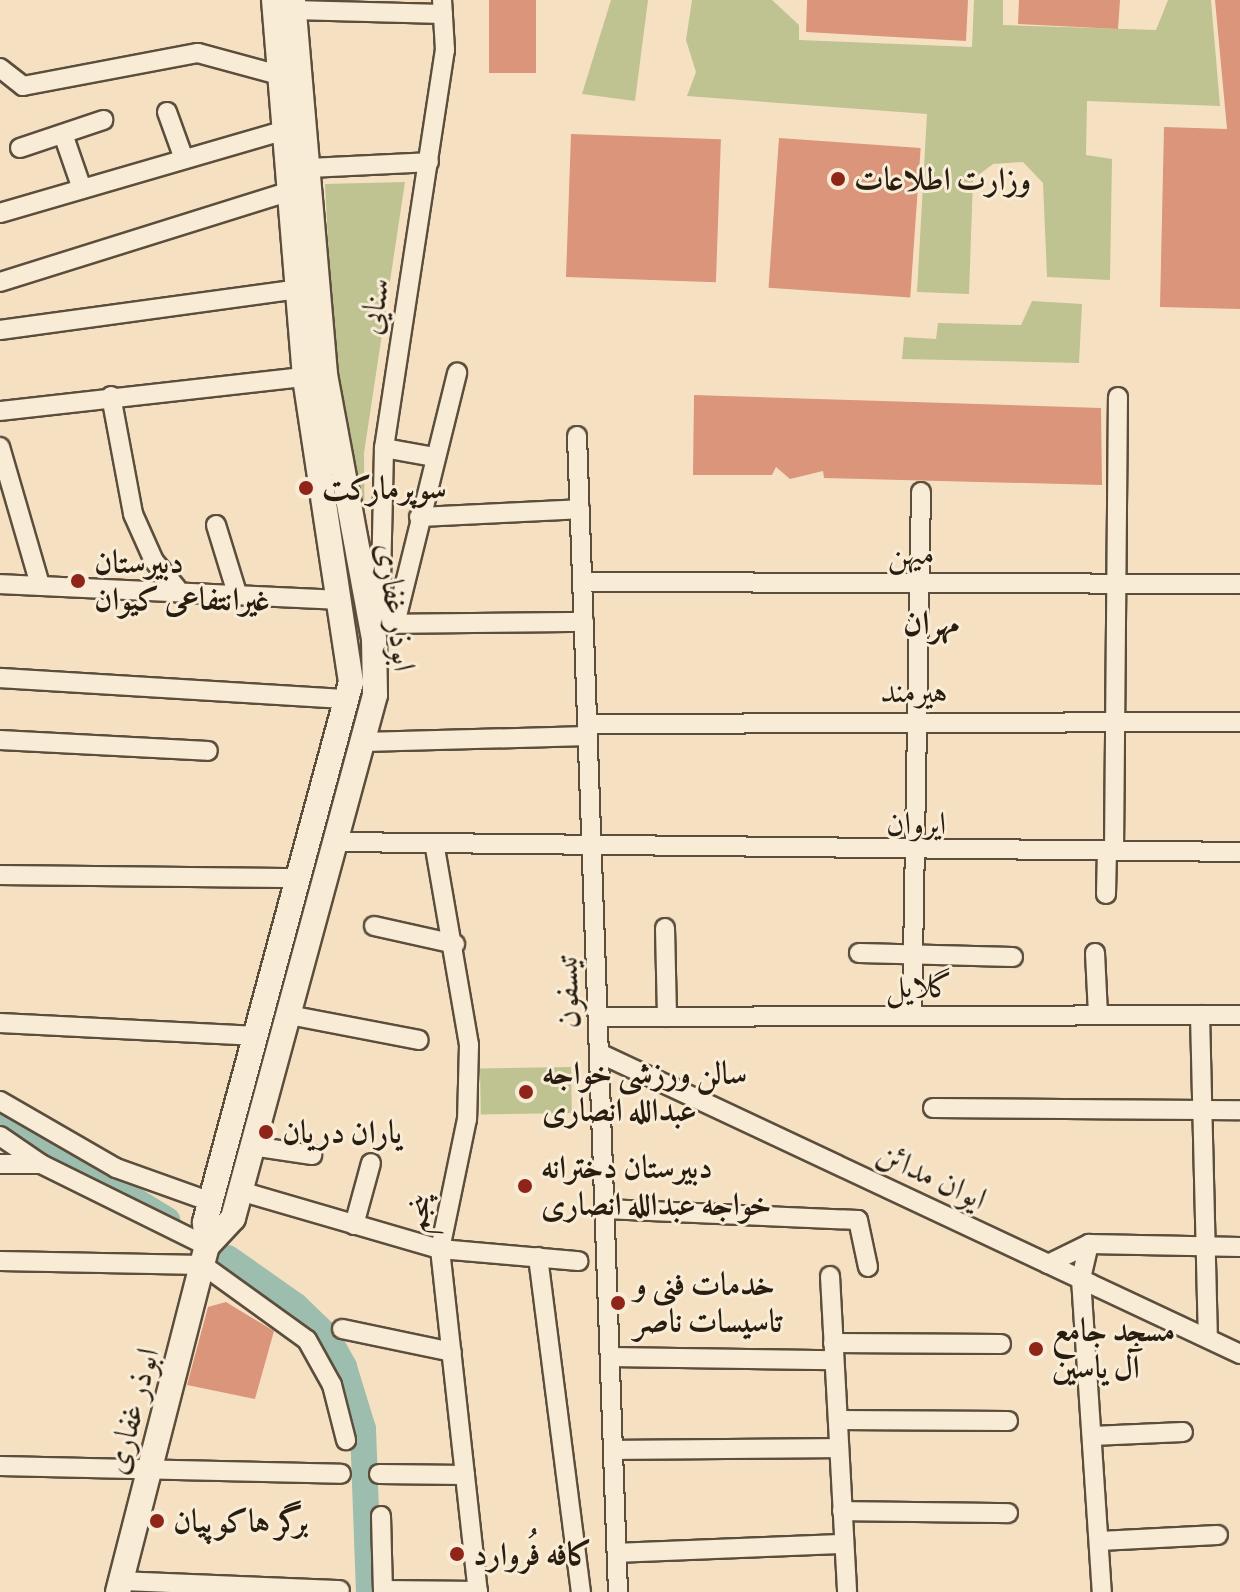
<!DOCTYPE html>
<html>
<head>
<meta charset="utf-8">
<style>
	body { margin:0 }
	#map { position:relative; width:1240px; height:1592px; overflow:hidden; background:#f5e1c2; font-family:Alegreya,Amiri,serif }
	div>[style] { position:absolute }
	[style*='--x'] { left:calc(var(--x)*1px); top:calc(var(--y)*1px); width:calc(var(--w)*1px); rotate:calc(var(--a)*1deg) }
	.green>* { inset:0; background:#bfc291; transform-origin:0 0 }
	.river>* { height:26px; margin:-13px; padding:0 13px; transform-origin:13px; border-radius:13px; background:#9dbeae }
	.building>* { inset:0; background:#da957b; transform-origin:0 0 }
	.roads { filter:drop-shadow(2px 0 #5c4e3c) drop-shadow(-2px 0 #5c4e3c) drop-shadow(0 2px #5c4e3c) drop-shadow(0 -2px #5c4e3c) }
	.street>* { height:18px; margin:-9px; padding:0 9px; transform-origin:9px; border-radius:9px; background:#f8ecd7 }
	.secondary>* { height:24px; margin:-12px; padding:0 12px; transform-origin:12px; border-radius:12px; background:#f8ecd7 }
	.dots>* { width:22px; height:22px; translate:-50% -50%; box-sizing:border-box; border:4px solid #f8ecd7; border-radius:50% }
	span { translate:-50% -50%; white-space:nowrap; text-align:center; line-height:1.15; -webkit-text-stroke:6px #f8ecd7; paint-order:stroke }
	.poi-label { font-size:32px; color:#291d0f; font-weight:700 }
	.left { translate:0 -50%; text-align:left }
	.street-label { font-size:32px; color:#291d0f }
	.neighbourhood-label { font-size:34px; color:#291d0f; font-weight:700 }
</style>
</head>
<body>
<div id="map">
	<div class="green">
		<div style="clip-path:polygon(611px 0,648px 0,635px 101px,582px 94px)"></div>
		<div style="clip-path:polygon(692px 0,772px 0,799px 25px,799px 40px,972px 47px,974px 0,1003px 0,1003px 25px,1156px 30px,1168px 0,1211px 0,1220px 106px,1087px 101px,1086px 155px,1112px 159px,1110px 280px,1047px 277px,1043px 183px,1023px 162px,993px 164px,973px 179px,969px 294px,917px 292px,927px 114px,687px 96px,696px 72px,686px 40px)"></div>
		<div style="clip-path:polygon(405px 182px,364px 453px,365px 561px,339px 449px,325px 184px)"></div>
		<div style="clip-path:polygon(1032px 301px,1082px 304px,1079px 363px,902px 359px,904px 337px,936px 339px,938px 323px,1021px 325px)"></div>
		<div style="left:571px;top:1067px;width:46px;height:91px;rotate:89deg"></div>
	</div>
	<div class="river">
		<div style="--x:0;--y:1118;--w:196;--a:31.4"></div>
		<div style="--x:228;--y:1258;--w:83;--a:35.2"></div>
		<div style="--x:296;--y:1306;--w:43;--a:44.1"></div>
		<div style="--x:327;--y:1336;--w:35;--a:61"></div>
		<div style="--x:344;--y:1367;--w:65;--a:73"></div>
		<div style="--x:363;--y:1429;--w:163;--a:87.9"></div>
	</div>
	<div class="building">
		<div style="left:489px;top:0;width:47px;height:73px"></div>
		<div style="clip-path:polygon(807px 0,968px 0,966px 41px,806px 32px)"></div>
		<div style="clip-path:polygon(1019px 0,1120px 0,1118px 29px,1018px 24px)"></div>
		<div style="clip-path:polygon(1215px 0,1240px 0,1240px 309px,1160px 307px,1164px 127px,1227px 129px)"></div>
		<div style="left:571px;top:134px;width:150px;height:143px;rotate:2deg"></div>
		<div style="left:779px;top:138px;width:142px;height:150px;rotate:4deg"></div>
		<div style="clip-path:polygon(694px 395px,1101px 408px,1102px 485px,824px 478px,823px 471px,790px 479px,776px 467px,772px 475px,693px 475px)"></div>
		<div style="clip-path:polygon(226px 1302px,274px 1331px,255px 1399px,187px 1385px,208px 1307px)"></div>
	</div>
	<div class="roads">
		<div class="street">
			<div style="--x:293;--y:10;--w:150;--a:1.5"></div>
			<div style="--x:0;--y:68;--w:29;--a:38"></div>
			<div style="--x:23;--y:86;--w:178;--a:-10.7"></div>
			<div style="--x:198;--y:53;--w:84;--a:15.2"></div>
			<div style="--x:167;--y:112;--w:50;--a:70.1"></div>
			<div style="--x:63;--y:134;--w:58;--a:70.9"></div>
			<div style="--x:20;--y:148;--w:88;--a:-18.6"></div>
			<div style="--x:308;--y:168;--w:121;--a:-2.8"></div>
			<div style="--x:0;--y:213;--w:297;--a:-16.2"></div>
			<div style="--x:0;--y:282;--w:305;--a:-17.4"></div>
			<div style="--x:0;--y:330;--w:301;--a:-7.8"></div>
			<div style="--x:111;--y:396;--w:120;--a:79.4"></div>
			<div style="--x:133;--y:514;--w:51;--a:65.9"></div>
			<div style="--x:154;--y:561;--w:35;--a:50"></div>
			<div style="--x:0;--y:411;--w:307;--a:-6.4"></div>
			<div style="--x:577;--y:436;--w:1157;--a:87.97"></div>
			<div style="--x:0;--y:447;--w:144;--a:73.8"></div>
			<div style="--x:384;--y:448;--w:51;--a:10.2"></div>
			<div style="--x:419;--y:517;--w:161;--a:-2.8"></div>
			<div style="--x:216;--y:525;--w:68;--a:72.9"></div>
			<div style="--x:583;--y:582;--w:657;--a:0.17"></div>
			<div style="--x:0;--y:584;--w:338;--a:2.7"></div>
			<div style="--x:386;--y:624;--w:198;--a:-0.6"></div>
			<div style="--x:395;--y:624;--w:259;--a:-76.1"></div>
			<div style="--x:380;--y:625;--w:177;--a:-88.7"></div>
			<div style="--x:384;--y:448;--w:403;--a:-81.3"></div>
			<div style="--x:445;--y:50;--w:50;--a:-93.4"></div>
			<div style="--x:0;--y:678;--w:348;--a:3.5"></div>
			<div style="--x:588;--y:724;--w:652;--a:-0.18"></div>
			<div style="--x:0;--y:740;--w:208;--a:3"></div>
			<div style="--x:363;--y:742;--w:225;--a:-1.5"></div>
			<div style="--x:336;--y:842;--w:904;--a:0.63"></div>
			<div style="--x:435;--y:848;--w:200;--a:80.2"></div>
			<div style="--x:469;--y:1045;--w:74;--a:91.5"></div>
			<div style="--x:467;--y:1119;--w:133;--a:101.7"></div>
			<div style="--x:440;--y:1249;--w:345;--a:83.7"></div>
			<div style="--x:1114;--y:851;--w:454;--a:-89.5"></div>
			<div style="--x:0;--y:875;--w:299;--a:0.6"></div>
			<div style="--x:1106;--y:894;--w:43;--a:-88.7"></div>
			<div style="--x:374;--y:926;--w:83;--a:12.5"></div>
			<div style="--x:665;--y:928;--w:89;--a:88.7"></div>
			<div style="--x:859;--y:953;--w:154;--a:1.5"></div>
			<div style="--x:1095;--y:953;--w:62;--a:87.2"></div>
			<div style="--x:289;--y:1015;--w:132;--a:10.9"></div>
			<div style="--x:1200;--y:1015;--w:323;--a:88.6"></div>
			<div style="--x:912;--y:1016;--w:524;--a:-89.02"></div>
			<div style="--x:598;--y:1017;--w:642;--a:-0.18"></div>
			<div style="--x:0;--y:1023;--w:258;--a:2.9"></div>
			<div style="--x:599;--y:1053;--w:708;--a:25.15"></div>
			<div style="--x:0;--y:1101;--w:134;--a:30"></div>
			<div style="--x:116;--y:1168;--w:101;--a:19.7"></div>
			<div style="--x:933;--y:1108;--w:307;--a:0.4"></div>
			<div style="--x:0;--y:1136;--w:50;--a:34.3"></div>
			<div style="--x:41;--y:1164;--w:185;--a:26.3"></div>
			<div style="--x:252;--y:1146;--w:61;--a:8.5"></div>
			<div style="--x:0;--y:1164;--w:41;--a:0"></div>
			<div style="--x:240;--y:1191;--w:208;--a:16.2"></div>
			<div style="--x:440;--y:1249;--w:139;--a:5"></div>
			<div style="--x:605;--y:1209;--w:253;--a:2.5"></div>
			<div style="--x:858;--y:1220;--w:48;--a:78"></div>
			<div style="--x:354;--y:1225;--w:64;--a:-74.7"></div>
			<div style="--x:1089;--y:1244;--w:36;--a:103"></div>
			<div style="--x:1081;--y:1279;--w:314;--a:86.2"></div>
			<div style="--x:538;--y:1257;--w:338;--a:82.7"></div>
			<div style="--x:0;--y:1261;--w:203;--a:1.1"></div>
			<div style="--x:203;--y:1265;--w:128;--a:35.8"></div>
			<div style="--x:307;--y:1340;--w:51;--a:60.9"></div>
			<div style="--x:332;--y:1385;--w:57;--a:75.7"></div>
			<div style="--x:1048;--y:1264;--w:46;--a:-26"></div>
			<div style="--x:1089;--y:1244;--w:151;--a:1.1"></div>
			<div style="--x:830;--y:1276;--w:316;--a:86.9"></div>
			<div style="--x:342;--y:1329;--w:112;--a:11.8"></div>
			<div style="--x:833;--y:1343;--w:168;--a:0.3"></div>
			<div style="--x:610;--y:1357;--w:224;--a:0.8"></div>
			<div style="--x:838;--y:1420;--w:170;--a:0.3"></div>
			<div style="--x:1092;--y:1436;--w:91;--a:-2.5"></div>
			<div style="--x:613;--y:1450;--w:226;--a:-0.5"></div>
			<div style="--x:0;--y:1466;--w:341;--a:1.3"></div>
			<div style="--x:379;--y:1474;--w:86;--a:0.7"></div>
			<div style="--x:842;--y:1511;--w:166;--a:0.7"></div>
			<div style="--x:381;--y:1516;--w:74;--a:88.5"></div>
			<div style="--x:383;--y:1590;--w:95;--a:0.6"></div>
			<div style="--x:1099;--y:1541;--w:119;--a:-2.9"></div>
			<div style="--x:617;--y:1553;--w:227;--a:-2.3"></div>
			<div style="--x:121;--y:1581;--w:219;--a:2.4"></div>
		</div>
		<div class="secondary">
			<div style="--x:207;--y:1246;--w:38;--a:-47"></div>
			<div style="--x:233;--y:1218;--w:542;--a:-74.81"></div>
			<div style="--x:375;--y:695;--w:56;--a:-91"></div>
			<div style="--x:374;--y:639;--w:269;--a:-100.5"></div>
			<div style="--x:325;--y:374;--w:375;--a:-94.9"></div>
			<div style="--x:118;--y:1592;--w:357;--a:-75.6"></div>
			<div style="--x:207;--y:1246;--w:24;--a:-95"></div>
			<div style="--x:205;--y:1222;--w:559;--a:-74.87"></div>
			<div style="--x:351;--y:682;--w:308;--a:-98.6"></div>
			<div style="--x:305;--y:377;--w:378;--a:-94.7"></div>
		</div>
	</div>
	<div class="dots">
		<div style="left:838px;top:179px;background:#8f2418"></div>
		<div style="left:306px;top:488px;background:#8f2418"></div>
		<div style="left:78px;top:581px;background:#8f2418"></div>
		<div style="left:526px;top:1092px;background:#8f2418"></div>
		<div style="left:266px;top:1132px;background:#8f2418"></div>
		<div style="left:525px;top:1186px;background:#8f2418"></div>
		<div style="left:618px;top:1303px;background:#8f2418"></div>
		<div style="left:1036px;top:1349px;background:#8f2418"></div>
		<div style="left:157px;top:1521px;background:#8f2418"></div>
		<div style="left:457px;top:1554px;background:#8f2418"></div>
	</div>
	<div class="poi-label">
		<span class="left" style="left:854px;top:179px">وزارت اطلاعات</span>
		<span class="left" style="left:322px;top:488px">سوپرمارکت</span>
		<span class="left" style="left:94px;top:581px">دبیرستان<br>غیرانتفاعی کیوان</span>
		<span class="left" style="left:542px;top:1092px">سالن ورزشی خواجه<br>عبدالله انصاری</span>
		<span class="left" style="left:282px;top:1132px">یاران دریان</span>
		<span class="left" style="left:541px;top:1186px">دبیرستان دخترانه<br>خواجه عبدالله انصاری</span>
		<span class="left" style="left:634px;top:1303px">خدمات فنی و<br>تاسیسات ناصر</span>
		<span class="left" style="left:1052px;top:1349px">مسجد جامع<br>آل یاسین</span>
		<span class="left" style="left:173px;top:1521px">برگر هاکوپیان</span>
		<span class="left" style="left:473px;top:1554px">کافه فُروارد</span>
	</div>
	<div class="street-label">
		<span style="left:374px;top:306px;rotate:-80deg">سنایی</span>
		<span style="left:911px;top:553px">میهن</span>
		<span style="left:396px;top:607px;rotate:82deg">ابوذر غفاری</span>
		<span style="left:914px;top:691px">هیرمند</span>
		<span style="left:916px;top:823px">ایروان</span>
		<span style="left:919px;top:986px">گلایل</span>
		<span style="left:567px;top:991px;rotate:-92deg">تیسفون</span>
		<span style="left:932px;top:1176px;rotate:25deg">ایوان مدائن</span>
		<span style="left:418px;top:1213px;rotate:-79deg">پنجم</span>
		<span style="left:132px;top:1411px;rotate:-75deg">ابوذر غفاری</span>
	</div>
	<div class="neighbourhood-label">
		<span style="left:931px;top:623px">مهران</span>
	</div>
</div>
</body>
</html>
